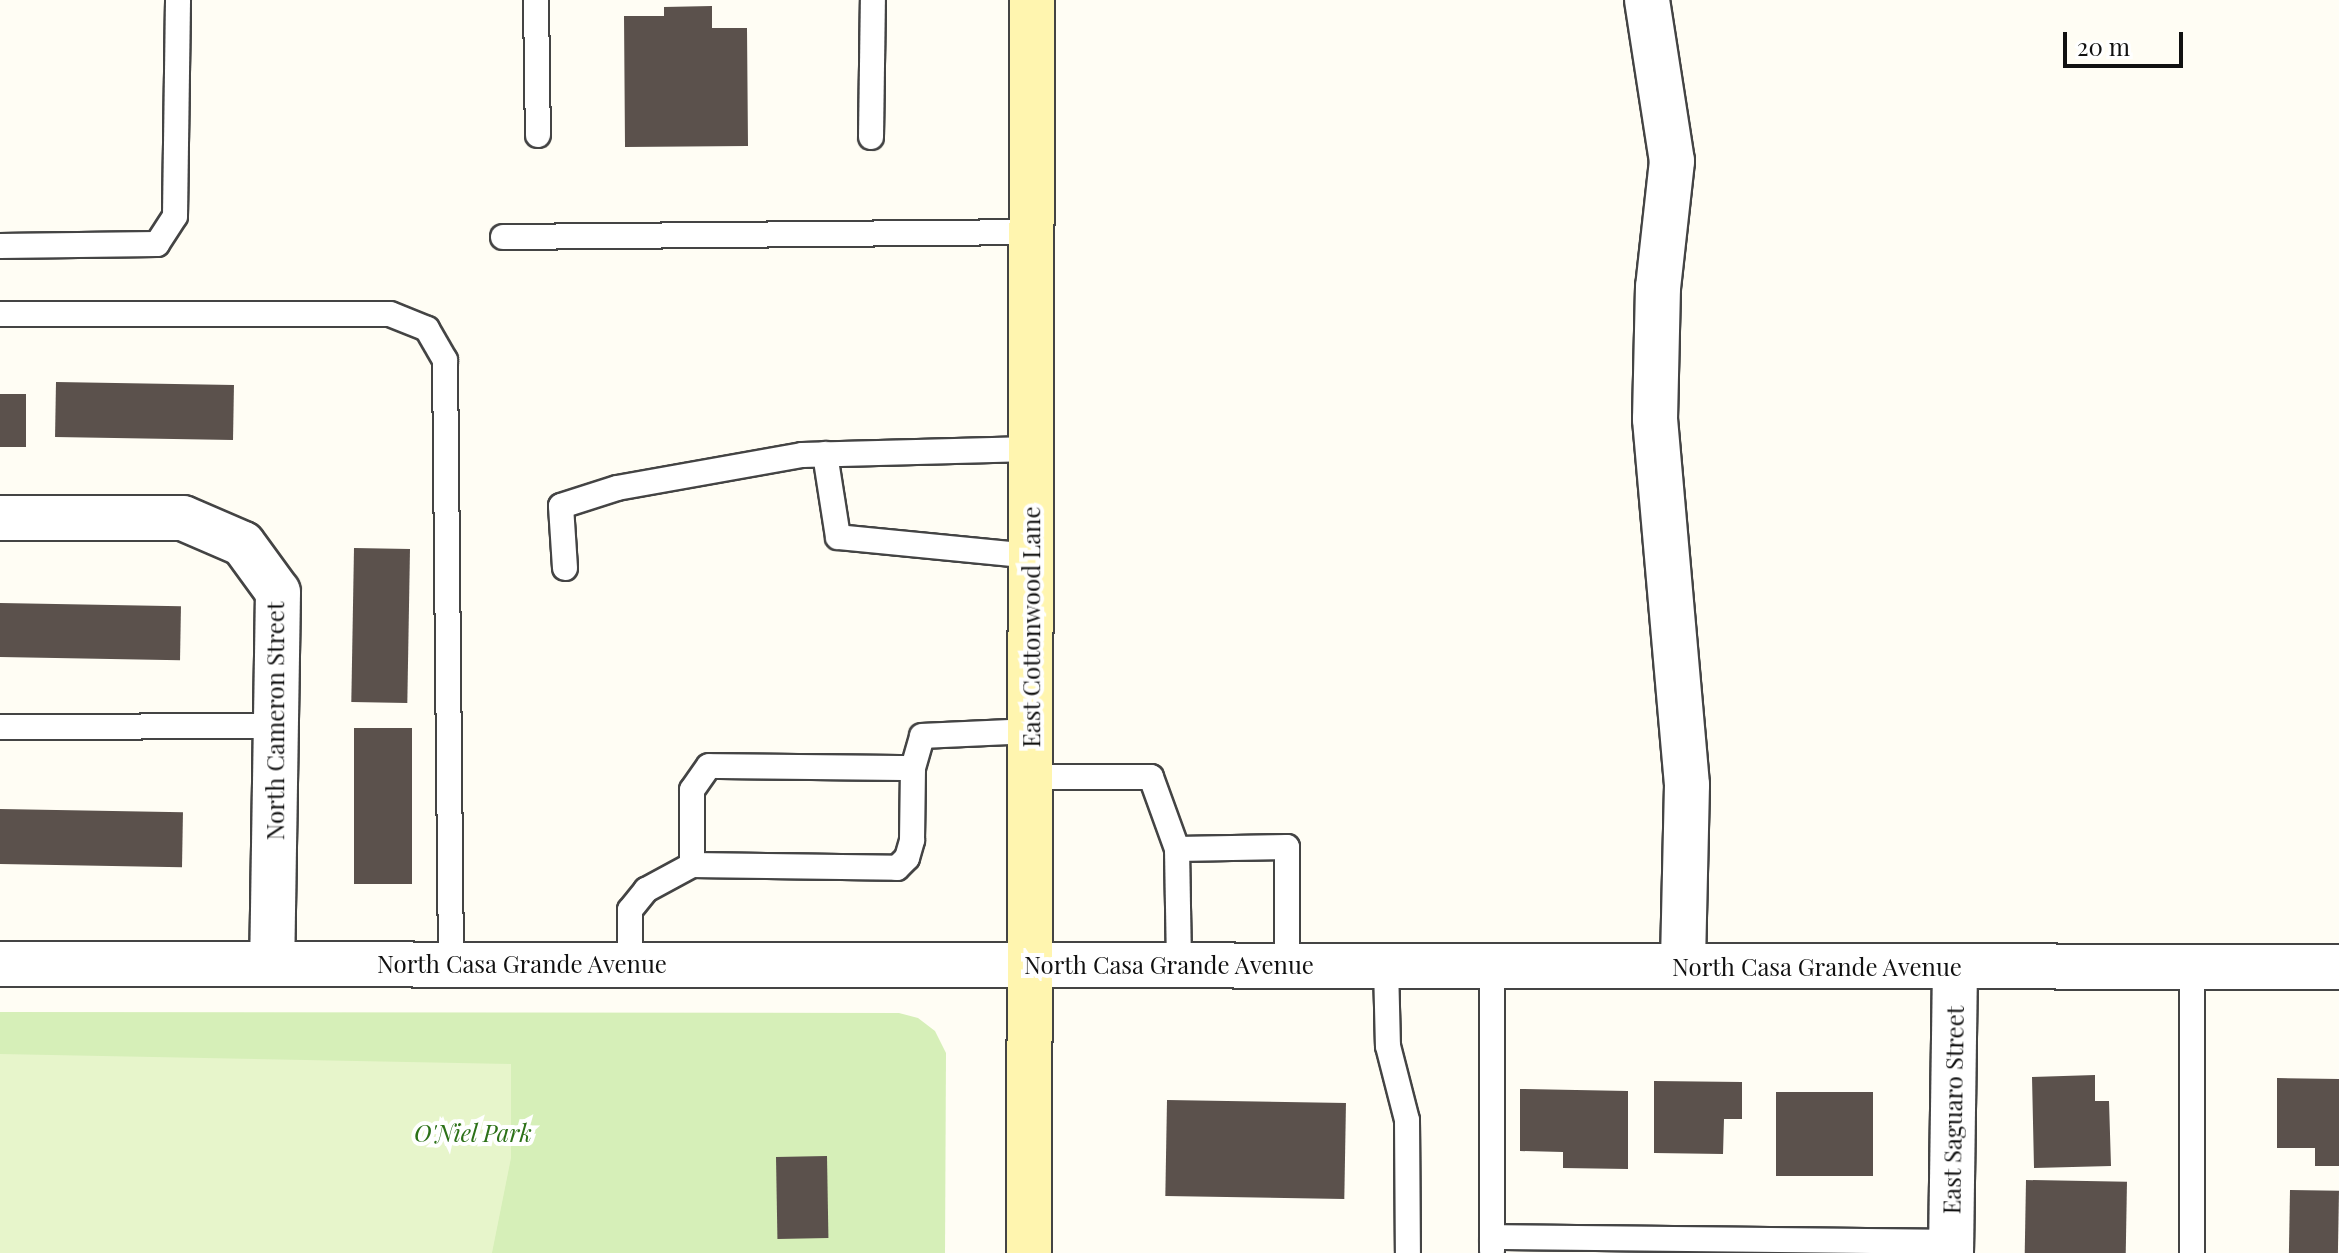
<!DOCTYPE html>
<html>
<head>
<meta charset="utf-8">
<style>
	body { margin:0 }
	#map { position:relative; width:2339px; height:1253px; overflow:hidden; background:#fffdf4; font-family:"Playfair Display",serif }
	div>[style] { position:absolute }
	[style*='--x'] { left:calc(var(--x)*1px); top:calc(var(--y)*1px); width:calc(var(--w)*1px); rotate:calc(var(--a)*1deg) }
	.green>* { inset:0; background:#d6efb8 }
	.pitch>* { inset:0; background:#e7f5cb }
	.building>* { inset:0; background:#5b514c; transform-origin:0 0 }
	.roads { filter:drop-shadow(2px 0 #444) drop-shadow(-2px 0 #444) drop-shadow(0 2px #444) drop-shadow(0 -2px #444) }
	.service>* { height:24px; margin:-12px; padding:0 12px; transform-origin:12px; border-radius:12px; background:#fff }
	.minor>* { height:44px; margin:-22px; padding:0 22px; transform-origin:22px; border-radius:22px; background:#fff }
	.secondary>* { height:44px; margin:-22px; padding:0 22px; transform-origin:22px; border-radius:22px; background:#fff5af }
	span { translate:-50% -50%; white-space:nowrap; text-align:center; line-height:1.15; -webkit-text-stroke:8px #fff; paint-order:stroke }
	.street-label { font-size:24px; color:#111 }
	.park-label { font-size:24px; color:#2c7118; font-style:italic }
	.scale { position:absolute; left:2063px; top:32px; width:120px; height:36px; box-sizing:border-box; border:4px solid #111; border-top:0; padding-left:10px; font-size:24px; line-height:28px; white-space:nowrap; color:#111; -webkit-text-stroke:6px #fff; paint-order:stroke }
</style>
</head>
<body>
<div id="map">
	<div class="green">
		<div style="clip-path:polygon(0 1012px,899px 1013px,918px 1018px,935px 1031px,946px 1053px,945px 1253px,0 1253px)"></div>
	</div>
	<div class="pitch">
		<div style="clip-path:polygon(0 1054px,511px 1064px,511px 1158px,492px 1253px,0 1253px)"></div>
	</div>
	<div class="building">
		<div style="clip-path:polygon(712px 6px,712px 28px,747px 28px,748px 146px,625px 147px,624px 16px,664px 16px,664px 7px)"></div>
		<div style="left:56px;top:382px;width:178px;height:55px;rotate:1deg"></div>
		<div style="left:0;top:394px;width:26px;height:53px"></div>
		<div style="left:354px;top:548px;width:56px;height:154px;rotate:1deg"></div>
		<div style="left:0;top:603px;width:181px;height:54px;rotate:1deg"></div>
		<div style="left:354px;top:728px;width:58px;height:156px"></div>
		<div style="left:0;top:809px;width:183px;height:55px;rotate:1deg"></div>
		<div style="clip-path:polygon(2095px 1075px,2095px 1101px,2109px 1101px,2111px 1166px,2034px 1168px,2032px 1077px)"></div>
		<div style="clip-path:polygon(2277px 1078px,2339px 1079px,2339px 1166px,2315px 1166px,2315px 1148px,2277px 1148px)"></div>
		<div style="clip-path:polygon(1654px 1081px,1742px 1082px,1742px 1119px,1724px 1119px,1723px 1154px,1654px 1153px)"></div>
		<div style="clip-path:polygon(1520px 1089px,1628px 1091px,1628px 1169px,1563px 1168px,1563px 1152px,1520px 1151px)"></div>
		<div style="left:1873px;top:1092px;width:84px;height:97px;rotate:90deg"></div>
		<div style="left:1167px;top:1100px;width:179px;height:96px;rotate:1deg"></div>
		<div style="left:827px;top:1156px;width:82px;height:51px;rotate:89deg"></div>
		<div style="left:2026px;top:1180px;width:101px;height:73px;rotate:1deg"></div>
		<div style="left:2290px;top:1190px;width:49px;height:63px;rotate:1deg"></div>
	</div>
	<div class="roads">
		<div class="service">
			<div style="--x:536;--y:0;--w:135;--a:89.2"></div>
			<div style="--x:871;--y:137;--w:137;--a:-89.2"></div>
			<div style="--x:503;--y:237;--w:528;--a:-0.54"></div>
			<div style="--x:0;--y:246;--w:157;--a:-0.7"></div>
			<div style="--x:157;--y:244;--w:33;--a:-57"></div>
			<div style="--x:175;--y:216;--w:216;--a:-89.2"></div>
			<div style="--x:0;--y:314;--w:390;--a:0"></div>
			<div style="--x:390;--y:314;--w:40;--a:22"></div>
			<div style="--x:427;--y:329;--w:36;--a:60"></div>
			<div style="--x:445;--y:360;--w:604;--a:89.43"></div>
			<div style="--x:825;--y:454;--w:84;--a:81.1"></div>
			<div style="--x:838;--y:537;--w:194;--a:5.6"></div>
			<div style="--x:565;--y:568;--w:62;--a:-93.7"></div>
			<div style="--x:561;--y:506;--w:59;--a:-17.8"></div>
			<div style="--x:617;--y:488;--w:188;--a:-10.1"></div>
			<div style="--x:802;--y:455;--w:229;--a:-1.5"></div>
			<div style="--x:0;--y:727;--w:276;--a:-0.2"></div>
			<div style="--x:1031;--y:777;--w:120;--a:0"></div>
			<div style="--x:1151;--y:777;--w:77;--a:70.1"></div>
			<div style="--x:1177;--y:849;--w:110;--a:-1"></div>
			<div style="--x:1287;--y:847;--w:119;--a:90"></div>
			<div style="--x:1177;--y:849;--w:116;--a:89"></div>
			<div style="--x:692;--y:865;--w:205;--a:0.8"></div>
			<div style="--x:897;--y:868;--w:14;--a:-45"></div>
			<div style="--x:907;--y:858;--w:19;--a:-74"></div>
			<div style="--x:912;--y:840;--w:72;--a:-89.2"></div>
			<div style="--x:913;--y:768;--w:33;--a:-74"></div>
			<div style="--x:922;--y:736;--w:109;--a:-2.6"></div>
			<div style="--x:630;--y:965;--w:55;--a:-90"></div>
			<div style="--x:630;--y:910;--w:26;--a:-51"></div>
			<div style="--x:646;--y:890;--w:52;--a:-28.5"></div>
			<div style="--x:692;--y:865;--w:75;--a:-90"></div>
			<div style="--x:692;--y:790;--w:29;--a:-55"></div>
			<div style="--x:709;--y:766;--w:204;--a:0.6"></div>
			<div style="--x:1386;--y:966;--w:80;--a:88.6"></div>
			<div style="--x:1388;--y:1046;--w:76;--a:75.6"></div>
			<div style="--x:1407;--y:1120;--w:133;--a:89.6"></div>
			<div style="--x:1492;--y:966;--w:285;--a:90"></div>
			<div style="--x:1492;--y:1237;--w:459;--a:0.6"></div>
			<div style="--x:2192;--y:1253;--w:286;--a:-90"></div>
		</div>
		<div class="minor">
			<div style="--x:1647;--y:0;--w:163;--a:81.2"></div>
			<div style="--x:1672;--y:161;--w:127;--a:96.3"></div>
			<div style="--x:1658;--y:287;--w:132;--a:91.3"></div>
			<div style="--x:1655;--y:419;--w:367;--a:85"></div>
			<div style="--x:1687;--y:785;--w:181;--a:91.3"></div>
			<div style="--x:0;--y:518;--w:183;--a:0"></div>
			<div style="--x:183;--y:518;--w:65;--a:23.4"></div>
			<div style="--x:243;--y:544;--w:59;--a:53.9"></div>
			<div style="--x:278;--y:592;--w:372;--a:90.9"></div>
			<div style="--x:0;--y:964;--w:2339;--a:0.07"></div>
			<div style="--x:1951;--y:1253;--w:286;--a:-89.2"></div>
		</div>
		<div class="secondary">
			<div style="--x:1029;--y:1253;--w:1253;--a:-89.86"></div>
		</div>
	</div>
	<div class="street-label">
		<span style="left:1031px;top:627px;rotate:-90deg">East Cottonwood Lane</span>
		<span style="left:275px;top:721px;rotate:-90deg">North Cameron Street</span>
		<span style="left:522px;top:964px">North Casa Grande Avenue</span>
		<span style="left:1169px;top:965px">North Casa Grande Avenue</span>
		<span style="left:1817px;top:967px">North Casa Grande Avenue</span>
		<span style="left:1953px;top:1110px;rotate:-89deg">East Saguaro Street</span>
	</div>
	<div class="park-label">
		<span style="left:473px;top:1133px">O'Niel Park</span>
	</div>
	<div class="scale">20 m</div>
</div>
</body>
</html>
